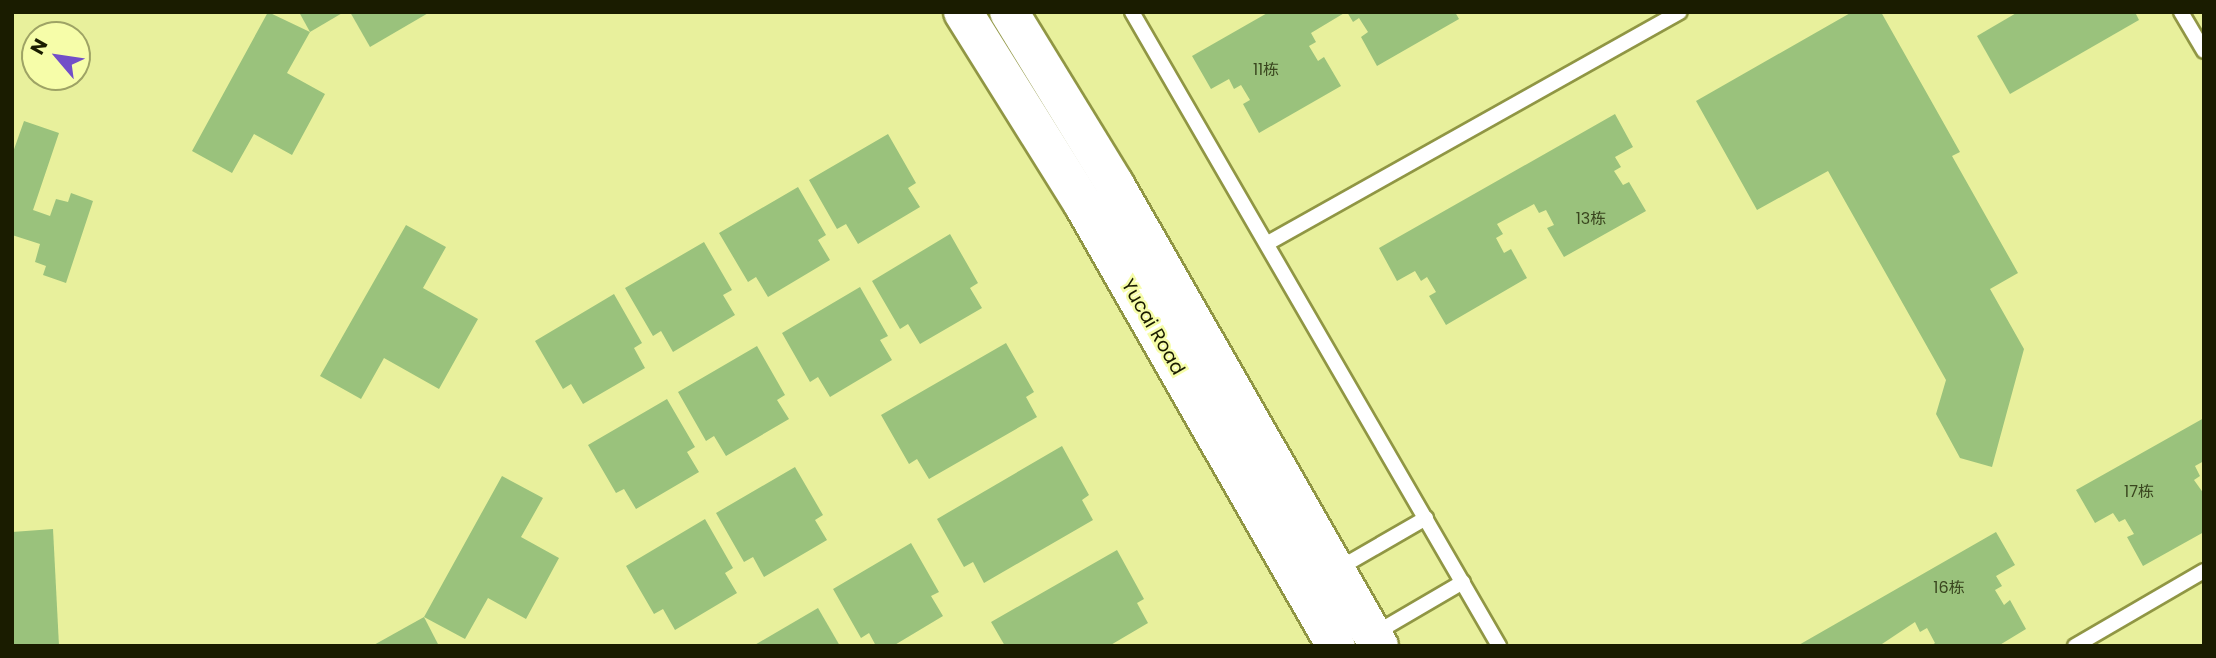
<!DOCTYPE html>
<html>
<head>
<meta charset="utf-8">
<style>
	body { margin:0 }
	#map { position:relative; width:2216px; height:658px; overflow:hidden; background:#e8f09c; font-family:Poppins,"Noto Sans SC",sans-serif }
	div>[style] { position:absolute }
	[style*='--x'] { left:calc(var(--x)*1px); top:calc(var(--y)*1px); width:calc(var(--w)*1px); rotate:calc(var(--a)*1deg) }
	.building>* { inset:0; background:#9ac27c }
	.roads { filter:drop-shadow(2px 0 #909644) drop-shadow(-2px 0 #909644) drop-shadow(0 2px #909644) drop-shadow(0 -2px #909644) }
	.lane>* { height:14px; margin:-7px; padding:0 7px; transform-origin:7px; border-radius:7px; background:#fff }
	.secondary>* { height:38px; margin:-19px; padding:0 19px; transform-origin:19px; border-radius:19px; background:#fff }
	span { translate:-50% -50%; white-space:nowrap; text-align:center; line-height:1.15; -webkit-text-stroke:5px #f6fda9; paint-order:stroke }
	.number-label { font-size:16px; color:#3a461f }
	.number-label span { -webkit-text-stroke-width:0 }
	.street-label { font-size:19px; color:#1a1c00 }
	.frame { position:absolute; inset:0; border:14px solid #1a1c00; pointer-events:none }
	.north { position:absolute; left:21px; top:21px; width:70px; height:70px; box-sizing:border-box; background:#f6fda9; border:2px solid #9ea365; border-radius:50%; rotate:299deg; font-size:19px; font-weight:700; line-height:28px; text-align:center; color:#1a1c00 }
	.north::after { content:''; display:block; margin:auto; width:24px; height:32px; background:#724fc8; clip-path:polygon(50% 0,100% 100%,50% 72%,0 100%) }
</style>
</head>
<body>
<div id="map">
	<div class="building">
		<div style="clip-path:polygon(268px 12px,310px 32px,287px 73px,325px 94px,292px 155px,254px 134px,232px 173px,192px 151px)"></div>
		<div style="clip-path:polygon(299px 12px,344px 12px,310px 32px)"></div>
		<div style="clip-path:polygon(350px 12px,430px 12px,370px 47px)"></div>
		<div style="clip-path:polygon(1269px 12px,1346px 12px,1311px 33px,1316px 42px,1309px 46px,1318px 61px,1324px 57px,1341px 86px,1259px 133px,1243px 104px,1250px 100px,1241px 85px,1234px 89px,1229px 79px,1211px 89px,1192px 56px)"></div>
		<div style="clip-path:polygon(1347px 12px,1455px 12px,1459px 19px,1377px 66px,1361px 37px,1368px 32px,1359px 18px,1353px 22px)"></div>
		<div style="clip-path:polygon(1852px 12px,1881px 12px,1960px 152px,1952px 156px,2018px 273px,1990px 289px,2024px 349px,1992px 467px,1960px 458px,1936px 414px,1946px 380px,1828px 171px,1757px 210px,1696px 101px)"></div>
		<div style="clip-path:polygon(2018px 12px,2135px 12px,2139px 20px,2010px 94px,1977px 36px)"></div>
		<div style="clip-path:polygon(1615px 114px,1633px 147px,1615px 157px,1621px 167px,1614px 171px,1623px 185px,1629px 182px,1646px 211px,1564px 257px,1547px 228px,1554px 225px,1546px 210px,1539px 213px,1534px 204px,1497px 224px,1503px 234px,1496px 238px,1504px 253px,1511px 249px,1527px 278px,1446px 325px,1429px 296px,1436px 292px,1427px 277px,1421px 281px,1415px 271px,1397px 281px,1379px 248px)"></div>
		<div style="clip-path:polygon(24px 121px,59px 133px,33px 210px,50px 216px,56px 199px,68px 202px,71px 193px,93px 201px,66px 283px,43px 275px,46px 266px,35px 262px,40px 244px,12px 235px,12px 155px)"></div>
		<div style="clip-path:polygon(888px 134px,916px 183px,908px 188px,920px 207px,858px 244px,846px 224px,837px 229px,809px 180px)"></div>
		<div style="clip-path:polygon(798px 187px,826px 235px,818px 240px,830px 260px,768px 297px,756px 277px,748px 282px,719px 233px)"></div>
		<div style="clip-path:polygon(406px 225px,446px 247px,423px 288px,478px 319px,439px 389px,384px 358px,361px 399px,320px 376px)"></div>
		<div style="clip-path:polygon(950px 234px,978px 283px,970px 288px,982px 308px,920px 344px,908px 324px,900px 329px,872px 281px)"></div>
		<div style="clip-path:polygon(704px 242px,732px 290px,723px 295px,735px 315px,673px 352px,661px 331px,653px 336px,625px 288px)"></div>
		<div style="clip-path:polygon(860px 287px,888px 336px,880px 340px,892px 360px,830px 397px,818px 377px,810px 382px,782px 333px)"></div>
		<div style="clip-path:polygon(614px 294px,642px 343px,634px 348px,645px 368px,583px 404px,571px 384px,563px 389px,535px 341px)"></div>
		<div style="clip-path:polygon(1006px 343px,1034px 392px,1026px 397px,1037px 417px,929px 479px,917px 459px,909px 464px,881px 415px)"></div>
		<div style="clip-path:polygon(757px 346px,785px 395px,777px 400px,789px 419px,726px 456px,714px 436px,706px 441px,678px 392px)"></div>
		<div style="clip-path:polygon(667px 399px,695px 447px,687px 452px,699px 472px,636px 509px,624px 489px,616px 493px,588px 445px)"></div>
		<div style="clip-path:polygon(2204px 418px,2204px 461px,2195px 466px,2200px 476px,2194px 480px,2204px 494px,2204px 532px,2143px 566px,2127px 537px,2134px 534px,2125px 519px,2119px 522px,2113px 513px,2095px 523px,2076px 490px)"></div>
		<div style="clip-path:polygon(1062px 446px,1089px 495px,1082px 500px,1093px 520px,984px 583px,973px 562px,964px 567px,937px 519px)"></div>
		<div style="clip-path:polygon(795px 467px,823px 515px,815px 520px,827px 540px,764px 577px,753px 557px,744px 562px,716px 513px)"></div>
		<div style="clip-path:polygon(502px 476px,543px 498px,521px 537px,559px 558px,526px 619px,488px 598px,465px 639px,424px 617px)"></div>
		<div style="clip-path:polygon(705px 519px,733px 568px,725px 573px,737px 593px,675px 630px,663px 609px,654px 614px,626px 566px)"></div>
		<div style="clip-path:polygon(53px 529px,59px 646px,12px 646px,12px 532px)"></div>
		<div style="clip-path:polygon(1996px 532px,2015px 565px,1996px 576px,2002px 586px,1995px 590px,2004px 605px,2010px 600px,2026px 629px,1998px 646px,1931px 646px,1935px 643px,1927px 628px,1920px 632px,1915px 622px,1879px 646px,1797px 646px)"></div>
		<div style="clip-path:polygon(911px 543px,939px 592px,931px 596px,943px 616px,893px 646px,876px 646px,869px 633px,861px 638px,833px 589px)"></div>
		<div style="clip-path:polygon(1117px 550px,1144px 599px,1137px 603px,1148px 623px,1109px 646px,1005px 646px,991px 622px)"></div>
		<div style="clip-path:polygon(818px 608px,840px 646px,753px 646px)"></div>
		<div style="clip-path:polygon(424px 617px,439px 646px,372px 646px)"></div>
	</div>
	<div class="roads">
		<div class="lane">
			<div style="--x:1132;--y:12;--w:733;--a:59.93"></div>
			<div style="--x:2181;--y:12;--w:45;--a:59.5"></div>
			<div style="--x:1268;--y:243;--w:472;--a:-29.3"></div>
			<div style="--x:1336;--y:570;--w:104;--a:-30"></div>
			<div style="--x:1374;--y:634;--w:103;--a:-30.3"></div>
			<div style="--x:2075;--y:646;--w:149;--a:-30.2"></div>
		</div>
		<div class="secondary">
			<div style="--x:963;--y:12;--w:226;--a:58"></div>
			<div style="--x:1083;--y:204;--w:509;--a:60.21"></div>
			<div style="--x:1009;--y:12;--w:203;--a:58.5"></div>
			<div style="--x:1115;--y:185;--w:531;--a:60.2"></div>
		</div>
	</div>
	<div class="number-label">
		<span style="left:1266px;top:70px">11栋</span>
		<span style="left:1591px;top:219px">13栋</span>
		<span style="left:2139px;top:492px">17栋</span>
		<span style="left:1949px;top:588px">16栋</span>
	</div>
	<div class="street-label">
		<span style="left:1153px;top:327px;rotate:60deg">Yucai Road</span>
	</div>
	<div class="frame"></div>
	<div class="north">N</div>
</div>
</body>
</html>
